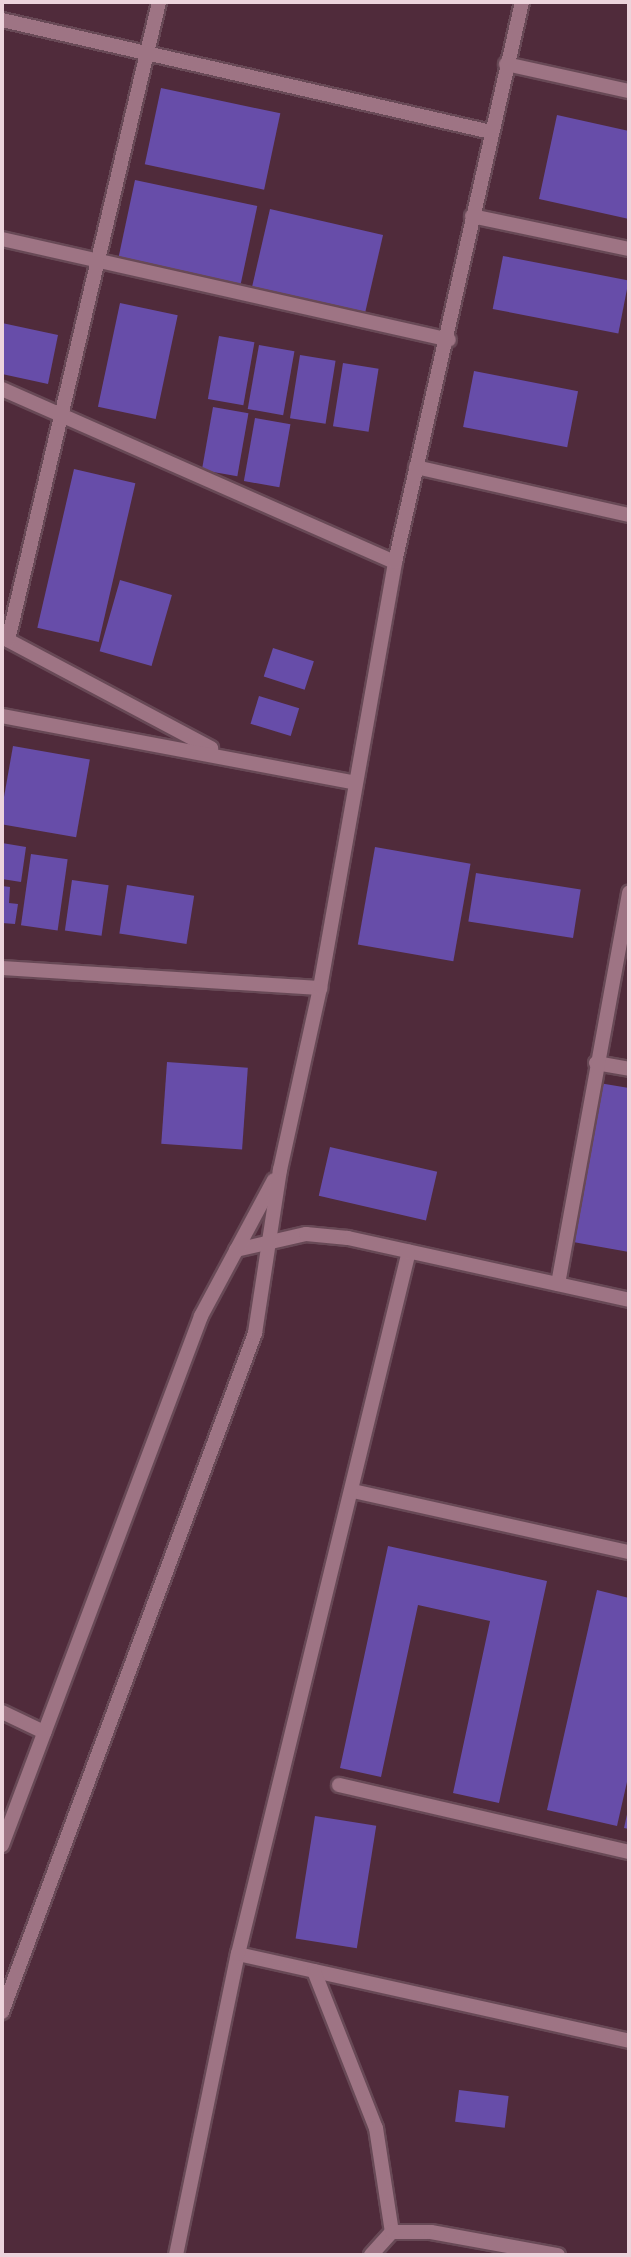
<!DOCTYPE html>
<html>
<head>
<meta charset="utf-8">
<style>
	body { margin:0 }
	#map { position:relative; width:631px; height:2257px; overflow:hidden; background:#502b3b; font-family:"Asap Condensed",sans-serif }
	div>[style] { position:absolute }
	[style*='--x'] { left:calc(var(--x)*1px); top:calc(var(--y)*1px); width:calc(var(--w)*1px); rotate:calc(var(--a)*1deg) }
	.building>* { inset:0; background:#674da9; transform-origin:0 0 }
	.roads { filter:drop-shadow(2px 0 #684956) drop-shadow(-2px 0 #684956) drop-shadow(0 2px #684956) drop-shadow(0 -2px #684956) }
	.service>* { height:14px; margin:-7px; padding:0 7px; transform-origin:7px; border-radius:7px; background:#9e7484 }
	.minor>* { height:14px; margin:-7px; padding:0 7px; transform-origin:7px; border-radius:7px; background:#9e7484 }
	.tertiary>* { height:14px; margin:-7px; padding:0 7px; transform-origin:7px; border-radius:7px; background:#9e7484 }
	span { translate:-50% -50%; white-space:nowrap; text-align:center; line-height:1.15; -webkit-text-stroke:7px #2b1a21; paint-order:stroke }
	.frame { position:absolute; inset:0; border:4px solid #ecd4dc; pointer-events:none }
</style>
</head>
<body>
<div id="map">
	<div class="building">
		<div style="left:161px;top:88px;width:122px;height:78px;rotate:12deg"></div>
		<div style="clip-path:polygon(557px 115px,629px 131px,629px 219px,539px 199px)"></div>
		<div style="left:135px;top:180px;width:125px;height:83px;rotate:12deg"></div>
		<div style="left:270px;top:209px;width:116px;height:82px;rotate:13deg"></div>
		<div style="left:503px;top:256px;width:128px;height:54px;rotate:11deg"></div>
		<div style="left:120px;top:303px;width:59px;height:106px;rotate:12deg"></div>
		<div style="clip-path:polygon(2px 323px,58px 335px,48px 384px,2px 374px)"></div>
		<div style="left:219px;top:336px;width:36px;height:64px;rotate:10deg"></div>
		<div style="left:259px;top:345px;width:36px;height:65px;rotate:10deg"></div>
		<div style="left:300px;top:355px;width:36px;height:64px;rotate:9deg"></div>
		<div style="left:343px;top:363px;width:36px;height:64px;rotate:9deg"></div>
		<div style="left:474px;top:371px;width:106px;height:57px;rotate:11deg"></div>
		<div style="left:213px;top:407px;width:36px;height:64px;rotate:10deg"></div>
		<div style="left:255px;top:418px;width:36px;height:64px;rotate:10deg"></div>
		<div style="left:74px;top:469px;width:63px;height:163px;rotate:13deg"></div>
		<div style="left:120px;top:580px;width:54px;height:74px;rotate:16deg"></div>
		<div style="left:273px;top:648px;width:43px;height:30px;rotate:18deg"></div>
		<div style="left:259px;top:696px;width:42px;height:29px;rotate:17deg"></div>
		<div style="left:13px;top:746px;width:78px;height:79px;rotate:10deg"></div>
		<div style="clip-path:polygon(2px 843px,26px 847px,21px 882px,2px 879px)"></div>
		<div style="left:375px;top:847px;width:97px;height:99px;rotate:10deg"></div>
		<div style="left:31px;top:854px;width:37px;height:72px;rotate:8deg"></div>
		<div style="left:476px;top:873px;width:106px;height:49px;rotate:9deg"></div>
		<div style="left:72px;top:880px;width:37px;height:51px;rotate:8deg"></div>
		<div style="left:127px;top:885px;width:68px;height:49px;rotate:9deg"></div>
		<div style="clip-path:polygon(2px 886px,10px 887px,9px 903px,18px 904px,15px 924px,2px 923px)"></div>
		<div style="left:167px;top:1062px;width:81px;height:82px;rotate:4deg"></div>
		<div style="clip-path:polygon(599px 1083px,629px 1088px,629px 1252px,573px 1242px)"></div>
		<div style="left:330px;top:1147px;width:110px;height:50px;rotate:13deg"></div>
		<div style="clip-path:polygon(388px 1546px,547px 1581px,499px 1803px,453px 1793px,490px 1621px,418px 1605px,381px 1777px,340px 1768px)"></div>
		<div style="clip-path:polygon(597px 1590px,629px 1598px,629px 1773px,617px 1826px,547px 1810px)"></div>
		<div style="clip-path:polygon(628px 1810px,629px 1810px,629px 1829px,624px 1828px)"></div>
		<div style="left:315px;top:1816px;width:62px;height:124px;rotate:9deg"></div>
		<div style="left:459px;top:2090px;width:50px;height:32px;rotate:7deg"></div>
	</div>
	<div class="roads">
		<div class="service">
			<div style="--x:506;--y:64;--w:126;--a:12.4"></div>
		</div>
		<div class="minor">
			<div style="--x:2;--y:20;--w:499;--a:12.9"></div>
			<div style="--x:472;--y:216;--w:160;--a:11.9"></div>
			<div style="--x:2;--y:239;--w:458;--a:12.7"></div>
			<div style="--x:2;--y:389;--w:429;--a:23.8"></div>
			<div style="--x:416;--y:467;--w:218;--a:12.7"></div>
			<div style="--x:2;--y:637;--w:237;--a:28"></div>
			<div style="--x:8;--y:640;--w:656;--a:-76.68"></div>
			<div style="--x:2;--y:716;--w:359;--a:10.7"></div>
			<div style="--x:2;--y:968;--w:319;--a:3.6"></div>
			<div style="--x:596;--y:1063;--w:34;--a:10"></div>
			<div style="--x:558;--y:1284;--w:398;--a:-79.7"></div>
			<div style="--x:353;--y:1491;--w:283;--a:12.5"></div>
			<div style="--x:2;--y:1712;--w:47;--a:25.5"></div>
			<div style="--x:339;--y:1785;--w:298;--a:13"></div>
			<div style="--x:238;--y:1954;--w:401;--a:12.5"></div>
			<div style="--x:314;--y:1971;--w:169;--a:68.5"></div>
			<div style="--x:376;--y:2128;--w:105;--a:81.3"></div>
			<div style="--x:176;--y:2255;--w:307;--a:-78.4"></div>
			<div style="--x:238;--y:1954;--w:723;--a:-76.33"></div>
			<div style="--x:371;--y:2255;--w:31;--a:-48"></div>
			<div style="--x:392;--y:2232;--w:39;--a:0"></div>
			<div style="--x:431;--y:2232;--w:129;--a:10.3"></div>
		</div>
		<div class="tertiary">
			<div style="--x:236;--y:1250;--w:72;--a:-12.9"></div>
			<div style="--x:306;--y:1234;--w:42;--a:5.4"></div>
			<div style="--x:348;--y:1238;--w:288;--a:12.4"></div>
			<div style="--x:2;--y:1845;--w:565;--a:-69.38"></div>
			<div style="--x:201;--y:1316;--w:154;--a:-61.8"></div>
			<div style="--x:2;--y:2012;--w:725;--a:-69.56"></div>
			<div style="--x:255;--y:1333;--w:165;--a:-81.3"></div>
			<div style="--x:280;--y:1170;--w:186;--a:-77.6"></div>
			<div style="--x:320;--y:988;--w:433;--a:-80"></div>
			<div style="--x:395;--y:562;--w:574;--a:-77.22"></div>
		</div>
	</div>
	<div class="frame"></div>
</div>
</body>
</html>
